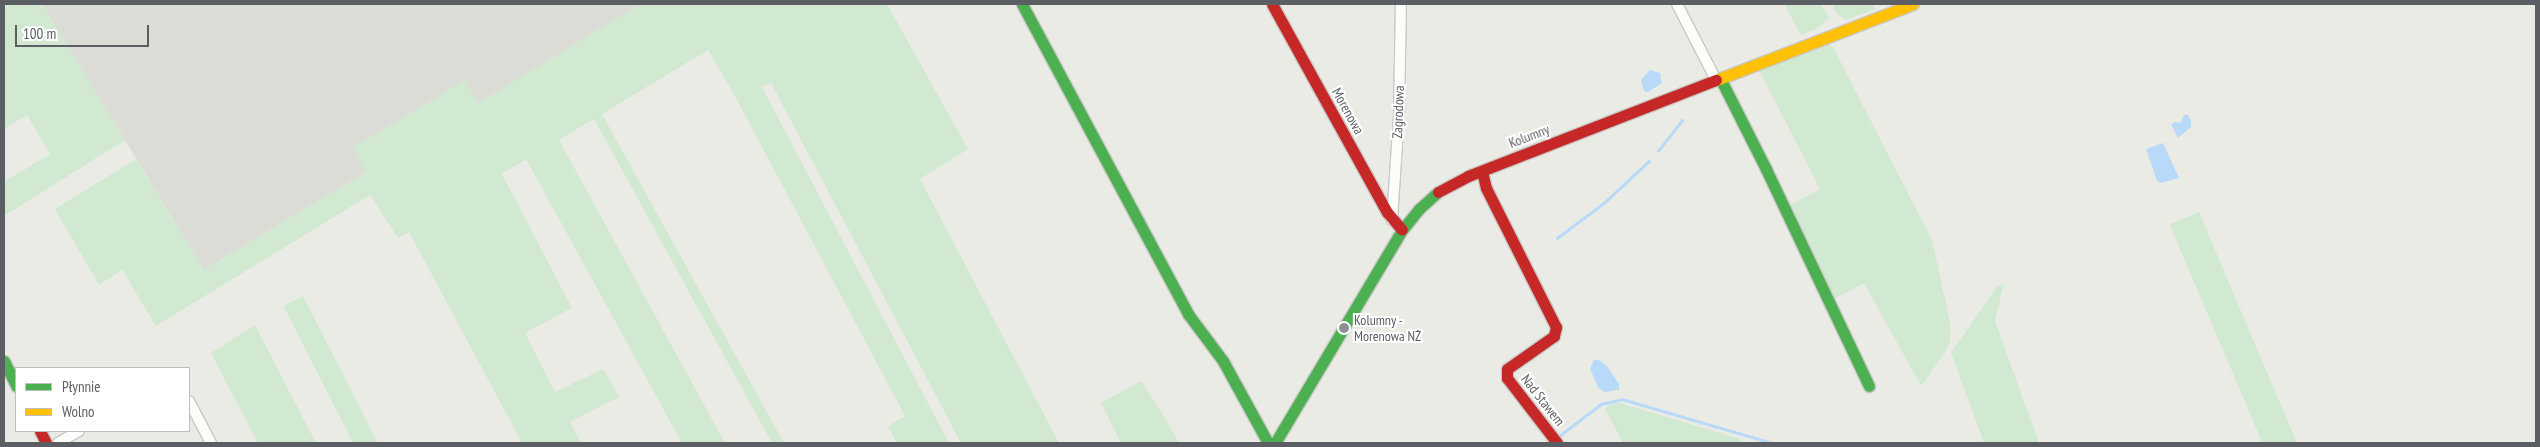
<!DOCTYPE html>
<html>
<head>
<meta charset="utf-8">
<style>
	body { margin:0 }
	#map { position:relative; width:2540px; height:447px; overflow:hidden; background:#ebebe6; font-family:"PT Sans Narrow",sans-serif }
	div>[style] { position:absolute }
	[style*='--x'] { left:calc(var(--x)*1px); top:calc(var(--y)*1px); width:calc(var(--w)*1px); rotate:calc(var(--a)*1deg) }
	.industrial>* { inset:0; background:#dcdcd7 }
	.green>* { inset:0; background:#d2e9d1; transform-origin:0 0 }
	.water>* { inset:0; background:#b8daf8 }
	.stream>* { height:2.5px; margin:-1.25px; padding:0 1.25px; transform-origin:1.25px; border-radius:1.25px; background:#b8daf8 }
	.roads { filter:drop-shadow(1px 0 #c8c8c6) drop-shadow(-1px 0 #c8c8c6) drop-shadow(0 1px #c8c8c6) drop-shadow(0 -1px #c8c8c6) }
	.street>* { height:10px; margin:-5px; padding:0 5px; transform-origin:5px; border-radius:5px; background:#fcfcfb }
	.fast>* { height:11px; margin:-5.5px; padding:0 5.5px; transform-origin:5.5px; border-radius:5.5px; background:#4caf50 }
	.slow>* { height:11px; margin:-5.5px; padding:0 5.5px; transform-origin:5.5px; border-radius:5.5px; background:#ffc107 }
	.jam>* { height:11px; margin:-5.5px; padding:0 5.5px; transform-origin:5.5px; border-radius:5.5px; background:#c62828 }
	.dots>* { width:14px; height:14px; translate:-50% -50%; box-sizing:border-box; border:2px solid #fff; border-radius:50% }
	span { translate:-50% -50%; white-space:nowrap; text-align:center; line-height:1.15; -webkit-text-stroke:4px #fff; paint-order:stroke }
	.street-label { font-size:14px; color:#5b5f64 }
	.poi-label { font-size:14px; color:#5b5f64 }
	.left { translate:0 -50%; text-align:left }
	.frame { position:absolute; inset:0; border:5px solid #5b5f64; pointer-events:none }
	.legend { position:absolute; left:15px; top:367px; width:175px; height:65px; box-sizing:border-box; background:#fff; border:1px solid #bdbfc1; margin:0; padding:6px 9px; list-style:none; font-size:15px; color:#5b5f64 }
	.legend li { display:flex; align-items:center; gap:10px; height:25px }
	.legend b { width:25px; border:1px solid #bdbfc1 }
	.scale { position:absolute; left:15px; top:25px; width:134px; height:22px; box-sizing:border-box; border:2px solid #5b5f64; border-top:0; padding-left:6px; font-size:15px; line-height:18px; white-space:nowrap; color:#5b5f64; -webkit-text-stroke:4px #fff; paint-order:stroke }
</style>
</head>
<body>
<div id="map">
	<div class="industrial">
		<div style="clip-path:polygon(42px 4px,641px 4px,478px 104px,464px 81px,353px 148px,366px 172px,204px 270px)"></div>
	</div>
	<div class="green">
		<div style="clip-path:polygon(4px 4px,42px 4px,125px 140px,4px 216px,4px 182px,50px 154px,27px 115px,4px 129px)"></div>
		<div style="clip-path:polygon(641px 4px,887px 4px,968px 149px,920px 179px,1059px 443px,961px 443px,771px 83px,762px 87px,949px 443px,897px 443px,888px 426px,905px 416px,736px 98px,708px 50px,602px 114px,784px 443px,772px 443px,594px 119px,559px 140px,725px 443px,682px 443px,526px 159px,502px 174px,572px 308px,525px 333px,555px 392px,603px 369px,619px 397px,570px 422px,581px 443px,522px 443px,409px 232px,398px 238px,370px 195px,156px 326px,122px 270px,99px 285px,55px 209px,136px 159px,204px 270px,366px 172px,353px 148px,465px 80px,478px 103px)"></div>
		<div style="clip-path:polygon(1784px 4px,1821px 4px,1829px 18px,1816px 29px,1801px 35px)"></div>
		<div style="clip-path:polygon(1832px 4px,1872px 4px,1875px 9px,1846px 20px,1836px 13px)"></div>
		<div style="clip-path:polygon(1828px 44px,1833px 47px,1932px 240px,1950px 322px,1950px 342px,1944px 354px,1921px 386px,1864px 283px,1832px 300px,1790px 205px,1820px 189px,1759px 70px)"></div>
		<div style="left:2199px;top:212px;width:251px;height:32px;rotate:67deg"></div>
		<div style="clip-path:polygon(2004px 283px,1995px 321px,2039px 443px,1984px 443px,1951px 353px,1996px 288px)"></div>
		<div style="left:303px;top:296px;width:165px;height:22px;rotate:63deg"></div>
		<div style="clip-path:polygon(255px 325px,316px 443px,258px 443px,211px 353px)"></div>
		<div style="clip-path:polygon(1141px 381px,1163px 415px,1179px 443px,1121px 443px,1101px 403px)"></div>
		<div style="clip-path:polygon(1620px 403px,1740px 439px,1742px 443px,1623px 443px,1605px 409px,1610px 404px)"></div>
	</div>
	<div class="water">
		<div style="clip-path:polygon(1650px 70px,1660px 73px,1662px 83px,1648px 92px,1644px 91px,1641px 80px)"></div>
		<div style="clip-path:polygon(2184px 115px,2188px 115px,2191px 121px,2191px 127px,2178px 138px,2171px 124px,2175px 122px,2180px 123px)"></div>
		<div style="clip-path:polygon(2163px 143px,2179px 178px,2160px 183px,2157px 181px,2146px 149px)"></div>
		<div style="clip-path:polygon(1594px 360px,1599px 360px,1607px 366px,1619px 384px,1619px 390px,1604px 392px,1598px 387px,1590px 369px)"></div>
	</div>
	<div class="stream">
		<div style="--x:1658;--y:151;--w:39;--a:-52"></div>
		<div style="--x:1557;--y:238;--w:60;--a:-36.9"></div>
		<div style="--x:1605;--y:202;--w:60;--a:-43"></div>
		<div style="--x:1559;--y:436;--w:53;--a:-37.3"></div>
		<div style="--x:1601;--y:404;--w:22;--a:-13"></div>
		<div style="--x:1622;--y:399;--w:156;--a:16.3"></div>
	</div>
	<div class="roads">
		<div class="street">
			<div style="--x:1677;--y:4;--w:85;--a:62.8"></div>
			<div style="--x:1392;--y:220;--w:105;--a:-86.2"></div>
			<div style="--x:1399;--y:115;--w:111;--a:-89"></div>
			<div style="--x:189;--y:401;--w:47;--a:62.4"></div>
			<div style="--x:58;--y:443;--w:24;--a:-30"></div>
		</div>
		<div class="fast">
			<div style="--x:1022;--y:4;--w:352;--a:61.8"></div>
			<div style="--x:1188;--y:314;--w:59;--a:53.3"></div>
			<div style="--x:1223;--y:361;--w:94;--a:61.2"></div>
			<div style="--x:1720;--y:78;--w:102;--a:63.2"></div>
			<div style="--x:1766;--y:169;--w:240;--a:64.6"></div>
			<div style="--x:4;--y:361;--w:28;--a:64"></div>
			<div style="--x:1275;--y:443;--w:248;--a:-59.2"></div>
			<div style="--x:1402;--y:230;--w:27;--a:-51"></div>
			<div style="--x:1419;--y:209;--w:25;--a:-42"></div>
		</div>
		<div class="slow">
			<div style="--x:1716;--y:80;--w:211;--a:-21.1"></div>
		</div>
		<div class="jam">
			<div style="--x:1272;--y:4;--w:238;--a:61.1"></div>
			<div style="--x:1387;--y:212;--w:23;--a:50"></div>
			<div style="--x:1482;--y:171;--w:17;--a:77"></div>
			<div style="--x:1486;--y:188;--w:156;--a:63.3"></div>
			<div style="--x:1556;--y:327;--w:9;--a:103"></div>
			<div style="--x:1554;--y:336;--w:57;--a:144.9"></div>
			<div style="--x:1507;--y:369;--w:9;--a:90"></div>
			<div style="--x:1507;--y:378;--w:82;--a:52.4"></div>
			<div style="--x:1438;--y:192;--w:34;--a:-28"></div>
			<div style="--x:1468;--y:176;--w:266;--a:-21.2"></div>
			<div style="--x:40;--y:431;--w:13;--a:63"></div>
		</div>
	</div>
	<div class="dots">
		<div style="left:1344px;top:328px;background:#8d9092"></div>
	</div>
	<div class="street-label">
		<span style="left:1348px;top:111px;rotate:61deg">Morenowa</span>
		<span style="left:1398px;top:112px;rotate:-88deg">Zagrodowa</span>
		<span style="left:1529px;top:136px;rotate:-21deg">Kolumny</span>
		<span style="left:1543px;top:400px;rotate:52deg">Nad Stawem</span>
	</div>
	<div class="poi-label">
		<span class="left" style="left:1354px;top:328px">Kolumny -<br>Morenowa NŻ</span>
	</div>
	<div class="frame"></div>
	<ul class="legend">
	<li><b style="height:6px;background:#4caf50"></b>Płynnie</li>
	<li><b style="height:6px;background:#ffc107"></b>Wolno</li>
	</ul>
	<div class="scale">100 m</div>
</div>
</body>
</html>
